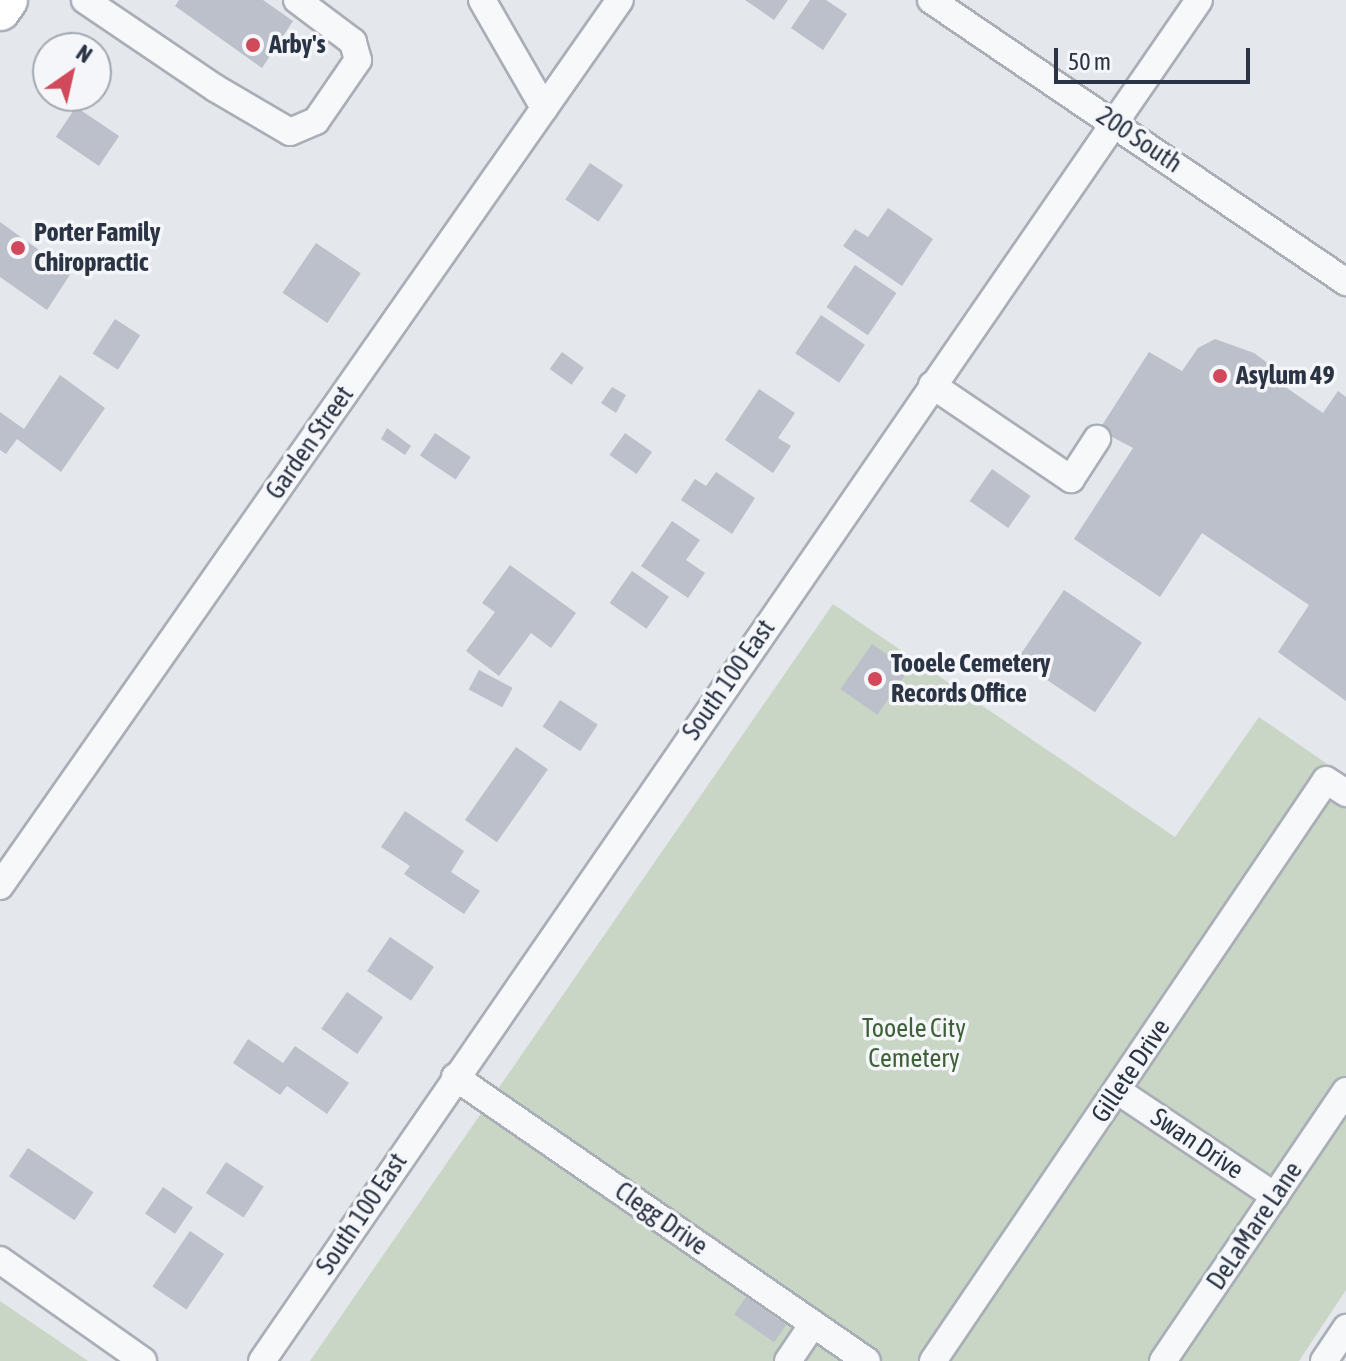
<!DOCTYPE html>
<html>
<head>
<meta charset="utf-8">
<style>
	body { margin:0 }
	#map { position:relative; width:1346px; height:1361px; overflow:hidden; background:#e4e7ec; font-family:"Asap Condensed",sans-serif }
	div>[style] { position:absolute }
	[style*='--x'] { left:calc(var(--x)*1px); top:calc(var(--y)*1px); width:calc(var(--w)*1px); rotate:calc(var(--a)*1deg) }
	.green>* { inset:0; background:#c9d6c5 }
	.building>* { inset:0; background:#bbc0ca; transform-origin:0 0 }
	.roads { filter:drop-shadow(2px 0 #a9aeb7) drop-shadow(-2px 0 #a9aeb7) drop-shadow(0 2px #a9aeb7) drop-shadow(0 -2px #a9aeb7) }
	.minor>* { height:26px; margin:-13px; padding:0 13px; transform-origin:13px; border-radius:13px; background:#f7f8fa }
	.highway>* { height:40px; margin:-20px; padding:0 20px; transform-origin:20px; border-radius:20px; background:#fff }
	.dots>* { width:22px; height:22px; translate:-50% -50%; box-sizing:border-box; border:4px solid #f4f6f9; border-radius:50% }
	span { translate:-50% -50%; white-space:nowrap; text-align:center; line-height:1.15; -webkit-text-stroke:7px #f4f6f9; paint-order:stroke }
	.poi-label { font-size:26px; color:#2b3445; font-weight:700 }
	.left { translate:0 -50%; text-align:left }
	.street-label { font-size:26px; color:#2b3445 }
	.park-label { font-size:26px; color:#3f6138 }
	.north { position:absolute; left:32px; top:32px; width:80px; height:80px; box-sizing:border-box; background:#f4f6f9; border:2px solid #a4a8b1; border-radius:50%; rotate:34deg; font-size:22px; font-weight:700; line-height:32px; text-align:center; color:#2b3445 }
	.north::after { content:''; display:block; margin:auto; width:28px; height:36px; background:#d1495b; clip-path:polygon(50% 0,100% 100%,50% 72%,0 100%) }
	.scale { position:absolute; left:1054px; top:48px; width:196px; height:36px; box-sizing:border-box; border:4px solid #2b3445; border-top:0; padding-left:10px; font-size:24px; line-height:28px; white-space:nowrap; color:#2b3445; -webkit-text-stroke:6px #f4f6f9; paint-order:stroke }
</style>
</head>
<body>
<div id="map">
	<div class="green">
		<div style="clip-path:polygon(833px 604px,1175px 837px,1259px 717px,1346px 777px,1346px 1290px,1299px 1361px,310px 1361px)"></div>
		<div style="clip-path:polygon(0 1301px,88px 1361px,0 1361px)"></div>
	</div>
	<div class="building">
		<div style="clip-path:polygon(179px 0,263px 0,293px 21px,262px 68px,175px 6px)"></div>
		<div style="clip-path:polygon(745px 0,788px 0,774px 20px)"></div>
		<div style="clip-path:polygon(810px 0,826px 0,847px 14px,823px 50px,791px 28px)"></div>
		<div style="left:76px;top:107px;width:52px;height:36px;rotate:34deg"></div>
		<div style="left:590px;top:163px;width:40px;height:44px;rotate:34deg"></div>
		<div style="clip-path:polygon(888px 208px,933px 239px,902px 286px,843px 246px,855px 229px,868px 237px)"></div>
		<div style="clip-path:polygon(0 222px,71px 273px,47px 310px,0 277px)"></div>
		<div style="left:316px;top:243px;width:54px;height:60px;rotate:34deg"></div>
		<div style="left:855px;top:265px;width:50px;height:51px;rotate:34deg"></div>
		<div style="left:821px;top:315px;width:53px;height:46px;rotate:34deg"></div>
		<div style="left:115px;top:319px;width:30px;height:41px;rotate:33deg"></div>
		<div style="clip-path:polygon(1215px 339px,1254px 353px,1277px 370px,1271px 377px,1323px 413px,1338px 391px,1346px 397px,1346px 701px,1278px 652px,1309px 605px,1202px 533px,1160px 597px,1074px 539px,1133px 448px,1099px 430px,1149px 352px,1182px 371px,1198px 348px)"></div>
		<div style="left:562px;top:352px;width:27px;height:21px;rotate:36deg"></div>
		<div style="clip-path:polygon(60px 375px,105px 408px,61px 472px,17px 439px,6px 454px,0 450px,0 412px,24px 429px)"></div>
		<div style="clip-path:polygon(612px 387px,626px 395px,616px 413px,601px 403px)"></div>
		<div style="clip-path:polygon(759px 389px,795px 413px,778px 438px,791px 446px,773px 473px,725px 440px)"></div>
		<div style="clip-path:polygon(387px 428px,411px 446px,405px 455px,381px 439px)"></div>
		<div style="left:435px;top:433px;width:43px;height:27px;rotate:34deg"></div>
		<div style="left:625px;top:433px;width:33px;height:27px;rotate:35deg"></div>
		<div style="left:992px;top:469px;width:47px;height:39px;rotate:35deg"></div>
		<div style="clip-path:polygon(716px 472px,755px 498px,732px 534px,681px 500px,695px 479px,706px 486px)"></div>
		<div style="clip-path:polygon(672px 521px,700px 540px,686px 560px,705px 573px,688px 598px,641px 566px)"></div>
		<div style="clip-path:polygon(510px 565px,576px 613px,551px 648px,531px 633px,499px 676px,466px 651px,495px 612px,482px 603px)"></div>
		<div style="left:632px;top:571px;width:45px;height:39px;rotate:35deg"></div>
		<div style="left:1064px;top:590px;width:94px;height:84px;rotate:34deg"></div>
		<div style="left:872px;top:644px;width:45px;height:55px;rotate:35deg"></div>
		<div style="left:479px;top:670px;width:38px;height:22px;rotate:28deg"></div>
		<div style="left:560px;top:700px;width:45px;height:32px;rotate:33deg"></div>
		<div style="left:516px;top:747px;width:39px;height:89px;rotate:35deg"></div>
		<div style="clip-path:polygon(405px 811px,464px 851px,451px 872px,480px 891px,464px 914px,404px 874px,410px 866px,381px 847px)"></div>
		<div style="left:390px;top:937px;width:53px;height:41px;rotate:34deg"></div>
		<div style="left:347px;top:992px;width:44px;height:45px;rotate:35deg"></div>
		<div style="clip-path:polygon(248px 1039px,283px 1063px,295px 1046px,349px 1083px,327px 1114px,287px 1086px,280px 1095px,233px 1063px)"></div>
		<div style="left:28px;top:1148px;width:79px;height:34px;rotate:34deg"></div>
		<div style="left:226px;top:1162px;width:45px;height:37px;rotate:33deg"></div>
		<div style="left:163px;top:1187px;width:36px;height:32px;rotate:34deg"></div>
		<div style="left:190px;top:1231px;width:41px;height:67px;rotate:34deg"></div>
		<div style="left:746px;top:1297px;width:49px;height:21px;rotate:35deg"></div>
	</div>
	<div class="roads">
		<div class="minor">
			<div style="--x:85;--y:0;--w:157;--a:34.1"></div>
			<div style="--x:215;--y:88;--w:87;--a:30.4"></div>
			<div style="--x:290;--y:132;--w:28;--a:-23"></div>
			<div style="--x:316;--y:121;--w:74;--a:-55.5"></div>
			<div style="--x:358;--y:60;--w:19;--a:-106"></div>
			<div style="--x:353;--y:42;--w:70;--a:-143.1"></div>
			<div style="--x:482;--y:0;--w:125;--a:60.1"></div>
			<div style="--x:931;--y:0;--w:502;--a:34.2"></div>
			<div style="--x:932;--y:385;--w:168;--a:34.1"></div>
			<div style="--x:1071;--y:479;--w:48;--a:-57"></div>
			<div style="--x:0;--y:886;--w:1081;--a:-55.02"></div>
			<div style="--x:455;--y:1077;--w:500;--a:34.58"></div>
			<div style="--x:1118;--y:1091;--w:189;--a:33.8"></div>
			<div style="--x:0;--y:1260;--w:175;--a:35.2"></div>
			<div style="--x:262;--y:1361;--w:1652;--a:-55.45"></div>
			<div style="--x:788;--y:1361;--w:45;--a:-56"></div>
			<div style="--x:933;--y:1361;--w:701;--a:-55.92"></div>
			<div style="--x:1326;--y:780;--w:24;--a:33"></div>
			<div style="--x:1163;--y:1361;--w:326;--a:-55.9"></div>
			<div style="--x:1324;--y:1361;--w:40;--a:-56"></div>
		</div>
		<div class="highway">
			<div style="--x:0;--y:10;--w:12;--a:-55"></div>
		</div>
	</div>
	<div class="dots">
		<div style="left:253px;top:45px;background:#d1495b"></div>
		<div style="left:18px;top:248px;background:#d1495b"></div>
		<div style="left:1220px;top:376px;background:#d1495b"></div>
		<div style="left:875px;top:679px;background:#d1495b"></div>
	</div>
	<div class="poi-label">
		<span class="left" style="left:269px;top:45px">Arby's</span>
		<span class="left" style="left:34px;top:248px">Porter Family<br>Chiropractic</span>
		<span class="left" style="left:1236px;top:376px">Asylum 49</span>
		<span class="left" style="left:891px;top:679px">Tooele Cemetery<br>Records Office</span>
	</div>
	<div class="street-label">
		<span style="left:1139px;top:140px;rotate:34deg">200 South</span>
		<span style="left:310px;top:443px;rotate:-55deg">Garden Street</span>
		<span style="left:729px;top:680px;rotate:-55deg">South 100 East</span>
		<span style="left:1131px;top:1071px;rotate:-56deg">Gillete Drive</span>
		<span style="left:1197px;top:1144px;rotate:34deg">Swan Drive</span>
		<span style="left:362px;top:1214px;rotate:-56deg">South 100 East</span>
		<span style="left:661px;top:1219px;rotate:35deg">Clegg Drive</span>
		<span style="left:1255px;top:1226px;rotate:-56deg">DeLaMare Lane</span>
	</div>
	<div class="park-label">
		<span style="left:914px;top:1044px">Tooele City<br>Cemetery</span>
	</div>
	<div class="north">N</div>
	<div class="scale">50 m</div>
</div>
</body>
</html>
